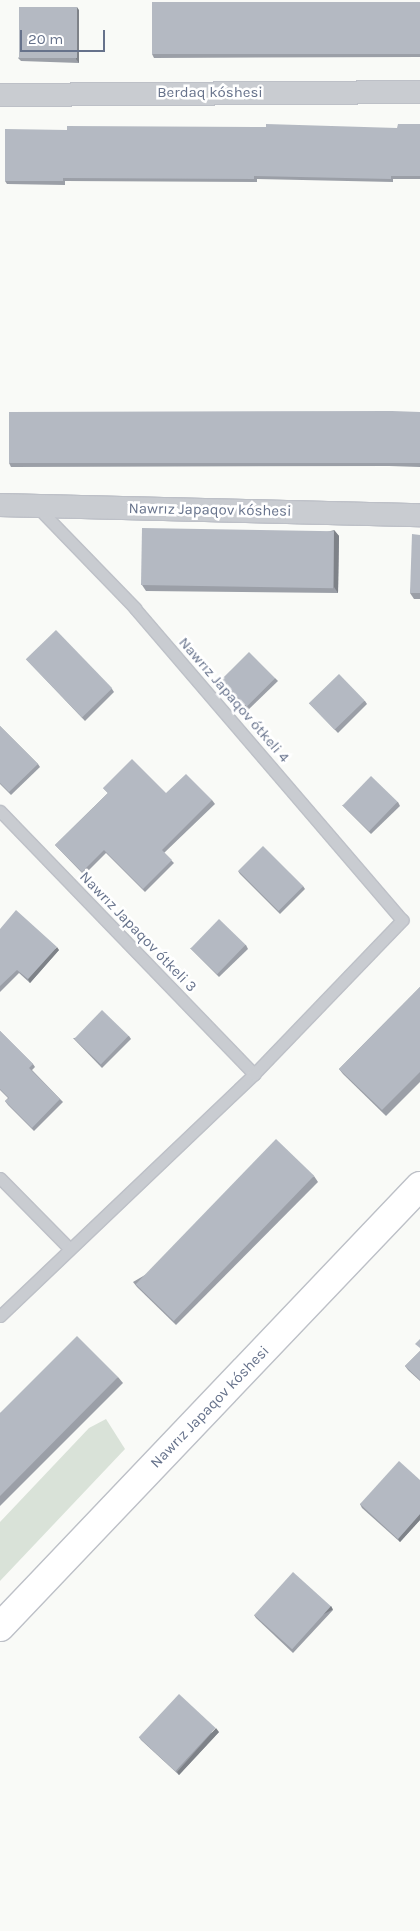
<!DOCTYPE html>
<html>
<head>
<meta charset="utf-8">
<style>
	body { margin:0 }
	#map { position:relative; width:420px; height:1931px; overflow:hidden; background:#f9faf7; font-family:Karla,sans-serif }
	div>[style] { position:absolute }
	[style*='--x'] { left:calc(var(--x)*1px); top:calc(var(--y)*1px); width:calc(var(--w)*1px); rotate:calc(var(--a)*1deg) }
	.green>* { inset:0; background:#d9e2d8 }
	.roads { filter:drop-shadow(1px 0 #bdc0c7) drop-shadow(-1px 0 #bdc0c7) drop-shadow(0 1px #bdc0c7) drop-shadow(0 -1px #bdc0c7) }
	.lane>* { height:11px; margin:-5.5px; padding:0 5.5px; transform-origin:5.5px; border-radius:5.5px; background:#c9ccd1 }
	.street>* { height:22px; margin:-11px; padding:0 11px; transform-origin:11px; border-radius:11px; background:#c9ccd1 }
	.secondary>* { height:28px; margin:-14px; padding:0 14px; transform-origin:14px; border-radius:14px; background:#fff }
	.wall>* { inset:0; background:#9b9fa7 }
	.shaded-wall>* { inset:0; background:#7e8288; transform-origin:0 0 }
	.building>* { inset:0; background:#b4b9c2; transform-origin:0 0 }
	span { translate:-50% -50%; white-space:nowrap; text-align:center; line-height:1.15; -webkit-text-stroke:5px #fff; paint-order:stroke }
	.street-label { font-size:15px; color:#66728b }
	.scale { position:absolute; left:20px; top:30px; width:85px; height:22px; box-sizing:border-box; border:2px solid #66728b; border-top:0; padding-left:6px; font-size:15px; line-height:18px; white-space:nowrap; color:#66728b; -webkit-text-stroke:4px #fff; paint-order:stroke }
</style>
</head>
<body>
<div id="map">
	<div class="green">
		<div style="clip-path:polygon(106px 1419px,125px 1449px,0 1581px,0 1522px,89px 1428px)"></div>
	</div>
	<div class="roads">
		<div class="lane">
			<div style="--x:0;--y:811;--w:366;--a:46"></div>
			<div style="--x:0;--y:1178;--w:98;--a:45.4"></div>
			<div style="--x:0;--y:1316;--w:351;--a:-43.6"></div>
			<div style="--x:254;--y:1074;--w:214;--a:-46.1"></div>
			<div style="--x:402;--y:920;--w:411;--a:-130.6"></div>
			<div style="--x:135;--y:608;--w:141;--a:-134.1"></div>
		</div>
		<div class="street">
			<div style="--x:0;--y:95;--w:420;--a:-0.4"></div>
			<div style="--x:0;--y:505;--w:420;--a:1.4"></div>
		</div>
		<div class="secondary">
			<div style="--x:0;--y:1627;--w:609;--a:-46.4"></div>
		</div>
	</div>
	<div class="wall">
		<div style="clip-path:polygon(420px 2px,420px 57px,154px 58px,152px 54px)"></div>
		<div style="clip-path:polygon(79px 10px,79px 63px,21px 61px,18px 58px)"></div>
		<div style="clip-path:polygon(420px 124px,420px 179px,393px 179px,393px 182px,257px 179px,257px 182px,65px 181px,65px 185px,7px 184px,5px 181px,67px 130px,397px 128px)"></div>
		<div style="clip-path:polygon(420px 412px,420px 467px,389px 466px,11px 467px,9px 463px)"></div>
		<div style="clip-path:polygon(334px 530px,339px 536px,338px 593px,146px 591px,142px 585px)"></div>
		<div style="clip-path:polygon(420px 535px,420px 599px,414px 599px,410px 593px)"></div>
		<div style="clip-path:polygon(26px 659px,112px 689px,114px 692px,85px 721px)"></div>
		<div style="clip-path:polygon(275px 678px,278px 681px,248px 710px,220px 680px)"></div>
		<div style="clip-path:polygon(365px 701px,367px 704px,338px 733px,309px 703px)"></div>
		<div style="clip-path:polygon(0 726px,38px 764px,40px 767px,11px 795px,0 784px)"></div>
		<div style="clip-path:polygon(103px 788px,166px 793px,212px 800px,215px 804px,164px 853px,174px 863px,145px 892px,106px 853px,84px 875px,55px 845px,108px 793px)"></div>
		<div style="clip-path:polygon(398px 802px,400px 806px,371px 834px,342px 805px)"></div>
		<div style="clip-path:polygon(238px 871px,303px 886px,305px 889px,280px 914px,240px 874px)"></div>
		<div style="clip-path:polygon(0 929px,59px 950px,30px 983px,19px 973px,0 992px)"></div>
		<div style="clip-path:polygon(246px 945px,248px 949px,219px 977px,190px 948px)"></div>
		<div style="clip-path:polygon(420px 987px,420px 1082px,386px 1116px,343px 1074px,339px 1069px)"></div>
		<div style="clip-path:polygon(0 1031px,33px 1064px,35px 1067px,32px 1070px,63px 1102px,34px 1131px,8px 1105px,5px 1101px,8px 1098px,0 1090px)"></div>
		<div style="clip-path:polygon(129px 1036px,131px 1039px,102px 1068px,73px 1038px)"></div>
		<div style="clip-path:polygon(314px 1176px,318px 1182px,176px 1325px,137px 1287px,133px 1282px)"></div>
		<div style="clip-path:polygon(420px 1351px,420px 1381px,408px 1370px,405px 1366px)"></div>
		<div style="clip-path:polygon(118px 1377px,123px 1383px,0 1506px,0 1413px)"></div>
		<div style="clip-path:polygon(420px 1480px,420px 1520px,400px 1542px,362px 1508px,360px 1504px)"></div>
		<div style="clip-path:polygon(331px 1606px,333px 1610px,293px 1653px,256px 1618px,254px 1615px)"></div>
		<div style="clip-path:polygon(219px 1732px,179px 1775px,141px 1740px,139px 1737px)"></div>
	</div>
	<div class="shaded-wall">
		<div style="clip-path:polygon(77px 7px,79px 10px,79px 63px,76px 59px)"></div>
		<div style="clip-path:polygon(334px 530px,339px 536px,338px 593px,334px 587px)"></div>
		<div style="clip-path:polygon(57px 947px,59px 950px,30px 983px,28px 979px)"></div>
		<div style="clip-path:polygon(420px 1514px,420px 1520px,400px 1542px,398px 1539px)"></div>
		<div style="left:331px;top:1606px;width:4px;height:59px;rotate:63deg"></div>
		<div style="clip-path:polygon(216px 1728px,219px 1732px,179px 1775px,177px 1772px)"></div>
	</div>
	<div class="building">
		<div style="left:420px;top:2px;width:52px;height:268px;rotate:90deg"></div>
		<div style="left:19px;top:7px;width:58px;height:51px"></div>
		<div style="clip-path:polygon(266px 124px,397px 128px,398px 124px,420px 124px,420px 176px,391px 176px,391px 179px,254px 176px,254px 179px,63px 178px,63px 181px,5px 181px,5px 129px,67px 130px,67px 126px,266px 127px)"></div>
		<div style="clip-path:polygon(392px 411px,420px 412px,420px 463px,9px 463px,9px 412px)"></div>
		<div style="left:142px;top:528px;width:192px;height:57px;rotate:1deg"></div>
		<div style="clip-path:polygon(412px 534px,420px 535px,420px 593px,410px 593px)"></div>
		<div style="left:56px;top:630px;width:81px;height:42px;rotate:46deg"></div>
		<div style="left:249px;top:652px;width:37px;height:40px;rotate:45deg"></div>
		<div style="left:339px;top:674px;width:37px;height:42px;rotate:46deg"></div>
		<div style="clip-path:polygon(0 726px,38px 764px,9px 792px,0 783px)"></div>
		<div style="clip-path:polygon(132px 759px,166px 793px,186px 774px,212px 800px,162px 850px,172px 860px,143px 889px,104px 850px,82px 872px,55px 845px,108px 793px,103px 788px)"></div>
		<div style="left:371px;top:776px;width:37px;height:41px;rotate:44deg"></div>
		<div style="left:263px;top:846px;width:57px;height:35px;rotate:45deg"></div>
		<div style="clip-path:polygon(16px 910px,57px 947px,28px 979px,17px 970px,0 986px,0 929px)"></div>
		<div style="left:219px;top:919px;width:37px;height:41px;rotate:44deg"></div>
		<div style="clip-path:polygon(420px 987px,420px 1072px,382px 1110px,339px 1069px)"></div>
		<div style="left:102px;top:1010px;width:37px;height:40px;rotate:44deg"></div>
		<div style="clip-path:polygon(0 1031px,33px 1064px,29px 1068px,60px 1099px,32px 1128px,5px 1101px,9px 1098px,0 1089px)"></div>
		<div style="left:276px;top:1139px;width:53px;height:202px;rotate:44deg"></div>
		<div style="clip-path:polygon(77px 1336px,118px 1377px,0 1496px,0 1413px)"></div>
		<div style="clip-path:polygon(420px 1339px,420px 1348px,415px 1344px)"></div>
		<div style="clip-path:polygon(420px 1351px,420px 1380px,405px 1366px)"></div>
		<div style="clip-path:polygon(399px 1461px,420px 1480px,420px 1514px,398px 1539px,360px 1504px)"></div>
		<div style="left:293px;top:1572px;width:51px;height:58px;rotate:42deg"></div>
		<div style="left:179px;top:1694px;width:50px;height:59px;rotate:43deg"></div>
	</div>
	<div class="street-label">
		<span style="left:210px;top:93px">Berdaq kóshesi</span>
		<span style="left:210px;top:510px;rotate:1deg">Nawrız Japaqov kóshesi</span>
		<span style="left:234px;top:700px;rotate:49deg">Nawrız Japaqov ótkeli 4</span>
		<span style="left:138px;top:932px;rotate:46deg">Nawrız Japaqov ótkeli 3</span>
		<span style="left:210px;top:1407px;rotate:-46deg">Nawrız Japaqov kóshesi</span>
	</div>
	<div class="scale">20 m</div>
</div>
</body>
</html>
